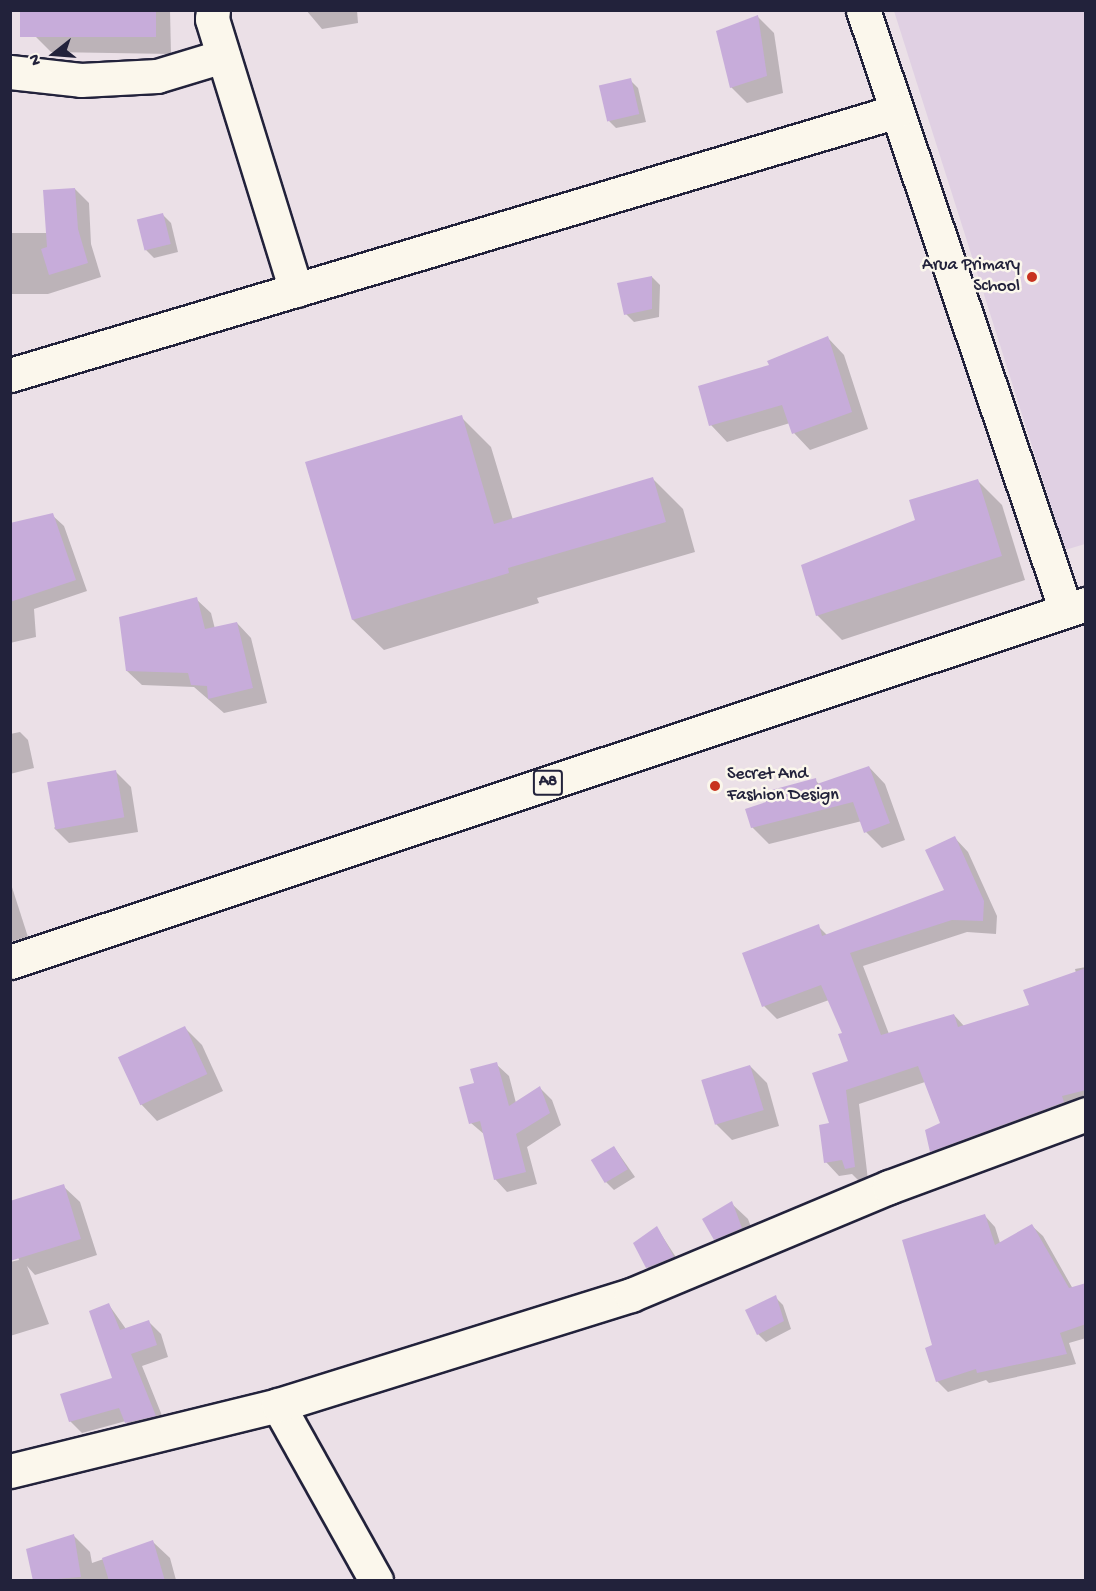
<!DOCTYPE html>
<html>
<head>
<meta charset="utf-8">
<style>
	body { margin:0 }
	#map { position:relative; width:1096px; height:1591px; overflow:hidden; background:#ebe0e7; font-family:"Gochi Hand",sans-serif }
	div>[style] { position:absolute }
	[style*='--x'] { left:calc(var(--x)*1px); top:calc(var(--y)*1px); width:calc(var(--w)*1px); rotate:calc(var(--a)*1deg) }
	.built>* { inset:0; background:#e0d0e3 }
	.shadow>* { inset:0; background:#0003 }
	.building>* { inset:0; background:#c7acda; transform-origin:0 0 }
	.roads { filter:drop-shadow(2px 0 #22223b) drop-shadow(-2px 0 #22223b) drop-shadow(0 2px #22223b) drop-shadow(0 -2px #22223b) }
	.minor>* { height:33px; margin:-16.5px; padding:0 16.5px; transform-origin:16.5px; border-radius:16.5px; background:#fbf7ec }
	.primary>* { height:33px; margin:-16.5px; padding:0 16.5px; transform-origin:16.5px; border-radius:16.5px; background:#fbf7ec }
	.dots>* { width:16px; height:16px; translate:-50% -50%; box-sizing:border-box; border:3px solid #fbf7ec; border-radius:50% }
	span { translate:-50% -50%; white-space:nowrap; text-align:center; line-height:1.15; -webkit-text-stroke:5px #fbf7ec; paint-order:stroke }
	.shield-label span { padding:2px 4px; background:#fbf7ec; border:2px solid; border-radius:4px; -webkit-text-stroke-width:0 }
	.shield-label { font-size:16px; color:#22223b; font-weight:700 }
	.poi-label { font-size:18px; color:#22223b }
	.right { translate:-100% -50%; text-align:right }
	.left { translate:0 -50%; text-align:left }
	.frame { position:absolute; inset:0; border:12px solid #22223b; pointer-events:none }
	.north { position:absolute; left:24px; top:24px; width:60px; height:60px; -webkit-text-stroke:4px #fbf7ec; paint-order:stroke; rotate:253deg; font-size:16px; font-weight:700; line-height:24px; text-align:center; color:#22223b }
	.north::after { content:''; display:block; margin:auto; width:21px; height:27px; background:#22223b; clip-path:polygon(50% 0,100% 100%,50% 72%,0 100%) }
</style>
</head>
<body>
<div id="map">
	<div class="built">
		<div style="clip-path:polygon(894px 11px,1085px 11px,1085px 544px,1065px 550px)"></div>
	</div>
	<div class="shadow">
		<div style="clip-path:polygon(34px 10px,170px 10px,171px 54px,51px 52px,36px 37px)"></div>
		<div style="clip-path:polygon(306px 10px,357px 10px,358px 23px,322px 29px)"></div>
		<div style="clip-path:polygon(758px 17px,774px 33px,783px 93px,747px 103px,731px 87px)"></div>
		<div style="clip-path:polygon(630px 80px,638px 88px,646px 122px,616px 128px,608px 120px)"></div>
		<div style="clip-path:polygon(75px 189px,89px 203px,91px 244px,101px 277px,48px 294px,10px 294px,10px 233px,47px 233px)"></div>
		<div style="clip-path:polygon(163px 215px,171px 223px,178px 252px,154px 258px,146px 250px)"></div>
		<div style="clip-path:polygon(652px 277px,660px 285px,659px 317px,634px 322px,626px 314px,619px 284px)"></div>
		<div style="clip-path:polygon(828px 338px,844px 355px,868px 429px,810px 450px,794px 433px,790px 423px,727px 442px,711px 425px,771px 366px)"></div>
		<div style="clip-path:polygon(461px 417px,491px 447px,513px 520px,653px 479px,683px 509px,695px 552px,537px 598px,539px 603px,384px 650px,353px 620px,307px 463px)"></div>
		<div style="clip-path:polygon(978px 481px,1002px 505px,1025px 580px,842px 640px,817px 615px,917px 521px)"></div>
		<div style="clip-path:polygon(10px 511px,12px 524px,52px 515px,64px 526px,87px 591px,34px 609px,36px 637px,10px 643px)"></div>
		<div style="clip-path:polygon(196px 599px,211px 613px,215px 629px,237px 623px,251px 638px,267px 703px,224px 713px,194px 687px,142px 685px,127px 671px)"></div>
		<div style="clip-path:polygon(20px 732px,28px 740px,34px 768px,10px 774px,10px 734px)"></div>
		<div style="clip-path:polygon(869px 767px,885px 784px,905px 840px,882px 848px,866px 832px,862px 821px,769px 844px,752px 827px,768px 803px,815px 780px,820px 785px)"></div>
		<div style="clip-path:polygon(116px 772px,131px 787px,138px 832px,69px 843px,54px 828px)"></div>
		<div style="clip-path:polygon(955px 838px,968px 852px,997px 916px,996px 934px,967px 932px,863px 966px,889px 1034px,954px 1015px,964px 1026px,1031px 1006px,1076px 973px,1075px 969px,1086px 967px,1086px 1112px,945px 1164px,932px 1151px,941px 1124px,925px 1082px,859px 1104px,868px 1180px,860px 1182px,852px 1174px,839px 1176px,826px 1162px,831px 1124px,850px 1061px,844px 1034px,829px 1000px,777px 1019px,764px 1006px,818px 926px,827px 935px,946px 891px)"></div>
		<div style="clip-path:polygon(10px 881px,28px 937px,10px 942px)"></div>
		<div style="clip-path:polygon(185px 1028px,202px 1045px,223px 1091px,157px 1121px,141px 1104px)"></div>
		<div style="clip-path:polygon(496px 1064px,509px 1076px,516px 1103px,540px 1088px,552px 1100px,561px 1125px,527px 1147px,537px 1184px,507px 1192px,495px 1179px,485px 1135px,471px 1123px,476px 1085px)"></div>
		<div style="clip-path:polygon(750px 1066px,767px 1083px,779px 1126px,732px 1140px,716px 1124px,703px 1080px)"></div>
		<div style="clip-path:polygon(614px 1147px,635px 1177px,614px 1190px,606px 1182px)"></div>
		<div style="clip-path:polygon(63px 1186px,80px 1202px,97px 1255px,35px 1275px,27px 1266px,49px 1324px,10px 1336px,10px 1262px,19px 1260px,10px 1234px)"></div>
		<div style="clip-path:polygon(731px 1203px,748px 1219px,758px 1245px,731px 1256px,715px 1239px)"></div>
		<div style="clip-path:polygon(985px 1216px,995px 1227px,1000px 1243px,1032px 1226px,1043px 1236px,1073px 1289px,1086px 1286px,1086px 1338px,1069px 1343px,1076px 1364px,989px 1383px,986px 1380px,948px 1392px,937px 1381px,934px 1346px)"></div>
		<div style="clip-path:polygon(657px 1228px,681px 1265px,655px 1275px,647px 1267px)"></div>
		<div style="clip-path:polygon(775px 1297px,783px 1305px,791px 1329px,766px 1342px,758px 1334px)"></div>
		<div style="clip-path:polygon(109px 1305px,126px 1329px,149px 1322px,161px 1334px,168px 1357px,142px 1366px,167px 1428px,139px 1435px,126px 1421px,82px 1433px,70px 1421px,114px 1379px)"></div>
		<div style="clip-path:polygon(74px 1536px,90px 1552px,92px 1563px,153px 1542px,170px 1558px,176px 1580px,35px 1580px)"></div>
	</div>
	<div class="building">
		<div style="left:20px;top:10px;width:136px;height:27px"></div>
		<div style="clip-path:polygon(758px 15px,767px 76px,730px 88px,716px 31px)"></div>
		<div style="left:631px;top:78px;width:37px;height:33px;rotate:77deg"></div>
		<div style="clip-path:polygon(75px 188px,78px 229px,88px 263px,49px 275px,41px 249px,47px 247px,43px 190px)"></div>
		<div style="left:163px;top:213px;width:32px;height:27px;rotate:76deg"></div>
		<div style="clip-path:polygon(652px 276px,652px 309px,624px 315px,617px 283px)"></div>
		<div style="clip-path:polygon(828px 336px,852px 412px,792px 434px,782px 405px,709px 426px,698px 386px,769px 365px,767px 361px)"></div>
		<div style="clip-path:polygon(462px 415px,494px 524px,653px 477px,666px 522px,508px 568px,509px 573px,352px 620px,305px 462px)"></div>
		<div style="clip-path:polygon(978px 479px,1002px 556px,816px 616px,801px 565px,915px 520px,909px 500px)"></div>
		<div style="clip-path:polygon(53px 513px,76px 580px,10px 602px,10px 523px)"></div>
		<div style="clip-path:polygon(197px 597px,205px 629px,237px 622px,253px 688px,208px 699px,207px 686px,191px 685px,188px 673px,126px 671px,119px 617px)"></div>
		<div style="clip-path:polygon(869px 766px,890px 823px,864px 833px,853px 802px,751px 828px,745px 809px,766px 802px,764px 792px,816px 778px,817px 784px)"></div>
		<div style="left:116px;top:770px;width:48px;height:70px;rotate:80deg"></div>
		<div style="clip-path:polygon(955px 836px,984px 901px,983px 921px,952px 920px,850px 953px,881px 1035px,954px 1014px,958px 1027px,1029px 1005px,1023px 990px,1086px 968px,1086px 1090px,1062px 1096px,1064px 1102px,930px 1152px,925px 1130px,940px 1123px,918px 1066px,846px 1090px,855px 1167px,845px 1169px,842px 1160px,824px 1163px,819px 1125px,829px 1123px,812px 1073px,848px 1061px,838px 1034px,842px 1033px,821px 985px,762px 1007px,742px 953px,819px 924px,822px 936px,944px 890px,925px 850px)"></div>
		<div style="left:185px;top:1026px;width:53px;height:74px;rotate:65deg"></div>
		<div style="clip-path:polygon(497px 1062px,509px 1106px,540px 1086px,550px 1113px,516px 1134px,526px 1172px,494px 1180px,480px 1121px,469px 1124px,459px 1087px,474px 1083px,470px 1069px)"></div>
		<div style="left:750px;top:1065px;width:47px;height:51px;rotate:73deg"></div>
		<div style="left:614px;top:1146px;width:27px;height:27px;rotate:59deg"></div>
		<div style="clip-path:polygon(64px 1184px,81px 1239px,10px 1261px,10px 1201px)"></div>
		<div style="clip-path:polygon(732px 1201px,742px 1228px,714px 1240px,702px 1219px)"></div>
		<div style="clip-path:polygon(985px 1214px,995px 1245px,1032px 1224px,1069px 1288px,1086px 1283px,1086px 1324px,1060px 1333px,1067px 1354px,977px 1373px,976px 1369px,936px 1382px,925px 1348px,932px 1345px,902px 1240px)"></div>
		<div style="clip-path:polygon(657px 1226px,674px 1257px,646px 1268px,633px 1243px)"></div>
		<div style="clip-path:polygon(776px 1295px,784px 1321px,757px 1335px,745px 1310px)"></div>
		<div style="clip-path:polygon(109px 1303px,120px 1330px,149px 1320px,157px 1345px,131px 1354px,156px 1416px,125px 1423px,119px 1408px,69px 1422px,60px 1394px,112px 1378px,89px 1311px)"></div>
		<div style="clip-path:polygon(74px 1534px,81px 1577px,33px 1581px,26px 1549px)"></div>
		<div style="clip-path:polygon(153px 1540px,165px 1581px,109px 1581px,102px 1558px)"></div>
	</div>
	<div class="roads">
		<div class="minor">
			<div style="--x:213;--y:10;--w:9;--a:96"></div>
			<div style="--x:212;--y:19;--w:284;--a:72.8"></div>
			<div style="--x:863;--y:10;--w:634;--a:71.34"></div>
			<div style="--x:10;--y:72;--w:71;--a:6.4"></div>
			<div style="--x:81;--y:80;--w:76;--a:-3"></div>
			<div style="--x:157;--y:76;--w:69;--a:-16.9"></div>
			<div style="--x:10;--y:375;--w:925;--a:-16.57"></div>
			<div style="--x:278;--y:1405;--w:201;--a:60.8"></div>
			<div style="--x:10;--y:1471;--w:276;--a:-13.8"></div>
			<div style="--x:278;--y:1405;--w:370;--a:-17.3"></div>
			<div style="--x:631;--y:1295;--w:280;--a:-22.7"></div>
			<div style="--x:889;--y:1187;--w:210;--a:-20.3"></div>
		</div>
		<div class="primary">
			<div style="--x:10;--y:962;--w:1134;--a:-18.4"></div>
		</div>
	</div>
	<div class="dots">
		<div style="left:1032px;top:277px;background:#c8321e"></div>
		<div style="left:715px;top:786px;background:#c8321e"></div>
	</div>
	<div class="shield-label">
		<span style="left:548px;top:783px">A8</span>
	</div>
	<div class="poi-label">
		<span class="right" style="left:1020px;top:277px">Arua Primary<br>School</span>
		<span class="left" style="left:727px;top:786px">Secret And<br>Fashion Design</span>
	</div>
	<div class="frame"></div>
	<div class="north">N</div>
</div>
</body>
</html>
